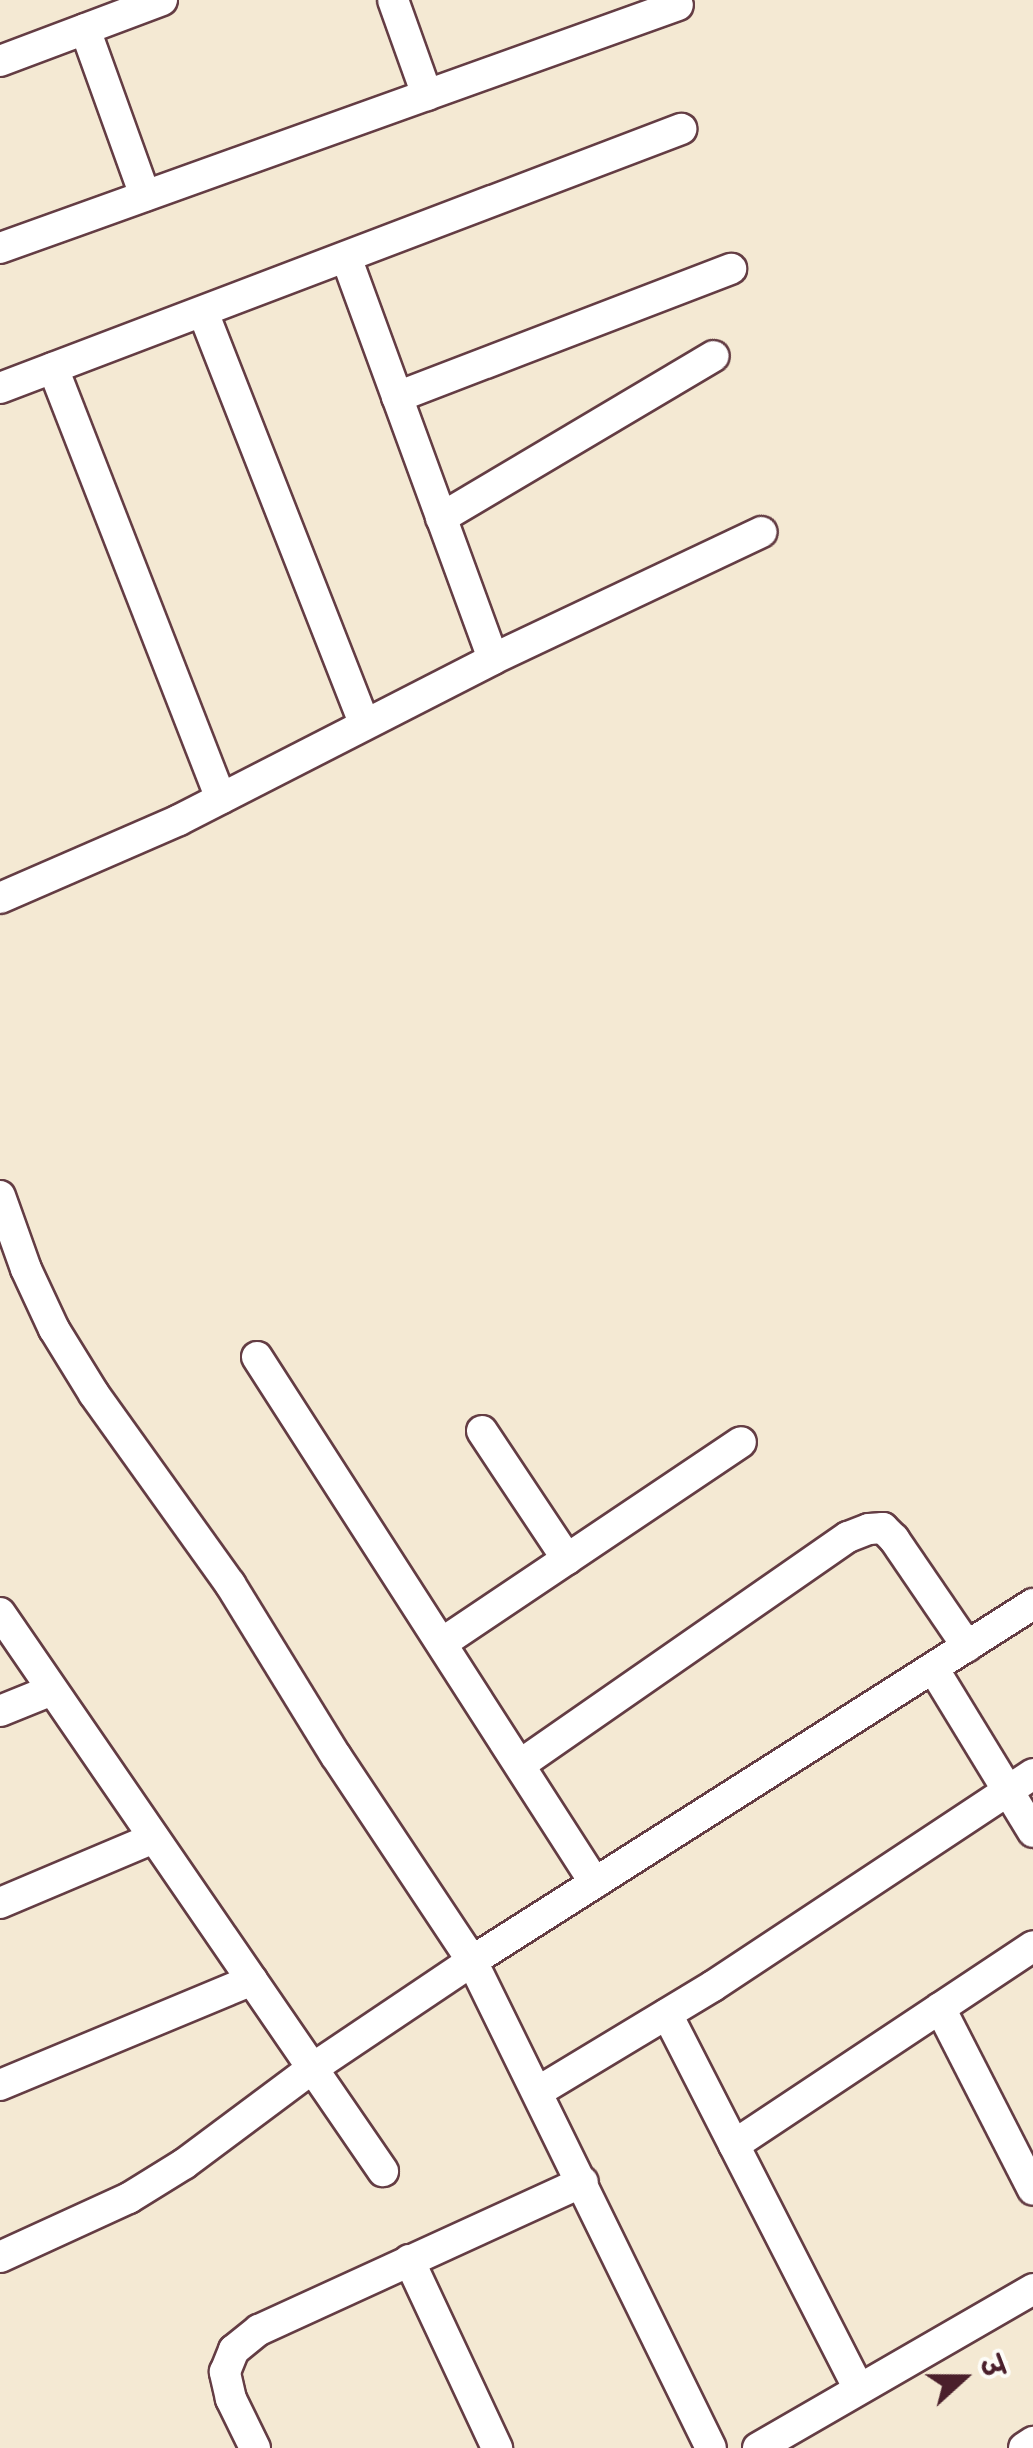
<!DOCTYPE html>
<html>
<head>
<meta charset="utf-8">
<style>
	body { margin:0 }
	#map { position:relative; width:1033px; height:2448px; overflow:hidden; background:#f4e9d3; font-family:Caveat,"Playpen Sans Deva",sans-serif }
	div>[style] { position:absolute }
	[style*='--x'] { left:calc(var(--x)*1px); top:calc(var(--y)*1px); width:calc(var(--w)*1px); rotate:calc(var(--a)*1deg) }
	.roads { filter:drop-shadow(2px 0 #643d44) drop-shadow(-2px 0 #643d44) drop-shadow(0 2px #643d44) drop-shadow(0 -2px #643d44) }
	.minor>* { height:30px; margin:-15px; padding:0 15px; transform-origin:15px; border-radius:15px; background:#fff }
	span { translate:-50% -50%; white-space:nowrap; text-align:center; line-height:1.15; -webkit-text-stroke:10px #fdfcf7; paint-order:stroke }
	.north { position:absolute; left:913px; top:2328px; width:100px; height:100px; -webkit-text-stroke:8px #fdfcf7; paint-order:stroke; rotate:69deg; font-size:28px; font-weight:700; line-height:40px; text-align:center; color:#4a1f2b }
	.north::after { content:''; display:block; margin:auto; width:35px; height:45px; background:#4a1f2b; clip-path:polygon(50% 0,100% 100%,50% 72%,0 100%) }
</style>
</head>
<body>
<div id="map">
	<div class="roads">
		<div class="minor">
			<div style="--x:393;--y:0;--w:101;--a:70.3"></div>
			<div style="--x:85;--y:29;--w:177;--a:70.2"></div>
			<div style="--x:0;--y:61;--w:173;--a:-20.6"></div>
			<div style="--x:0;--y:248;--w:720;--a:-19.72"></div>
			<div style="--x:346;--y:257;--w:428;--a:69.9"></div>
			<div style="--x:203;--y:312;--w:441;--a:68.6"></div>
			<div style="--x:53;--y:368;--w:462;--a:68.7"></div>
			<div style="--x:0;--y:388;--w:729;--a:-20.82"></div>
			<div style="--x:397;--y:397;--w:358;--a:-21"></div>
			<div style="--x:441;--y:518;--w:317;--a:-30.7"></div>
			<div style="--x:0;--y:898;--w:195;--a:-23.5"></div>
			<div style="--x:179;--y:820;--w:353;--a:-27.1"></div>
			<div style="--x:493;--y:659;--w:297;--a:-25.3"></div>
			<div style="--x:0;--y:1196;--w:77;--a:70.4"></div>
			<div style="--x:26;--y:1269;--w:66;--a:65"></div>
			<div style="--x:54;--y:1329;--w:76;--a:58.4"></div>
			<div style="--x:94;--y:1394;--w:234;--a:54.4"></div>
			<div style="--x:230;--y:1584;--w:202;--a:58.4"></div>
			<div style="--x:336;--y:1756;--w:246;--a:56.4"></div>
			<div style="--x:472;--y:1961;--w:542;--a:63.86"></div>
			<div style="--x:257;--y:1357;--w:625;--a:57.28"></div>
			<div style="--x:482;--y:1431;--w:154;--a:56.4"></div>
			<div style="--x:0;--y:1613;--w:677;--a:55.54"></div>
			<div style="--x:442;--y:1643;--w:360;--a:-33.9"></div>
			<div style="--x:933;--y:1668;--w:192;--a:58.6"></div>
			<div style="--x:0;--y:1711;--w:56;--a:-22"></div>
			<div style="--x:521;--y:1764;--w:398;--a:-34.8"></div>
			<div style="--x:848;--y:1537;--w:22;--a:-21"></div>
			<div style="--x:869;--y:1529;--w:14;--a:-4"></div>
			<div style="--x:883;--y:1528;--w:16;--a:45"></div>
			<div style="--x:894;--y:1539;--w:130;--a:55.7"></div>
			<div style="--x:0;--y:1903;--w:167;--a:-22.9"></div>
			<div style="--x:940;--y:2008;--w:204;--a:62.9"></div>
			<div style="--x:667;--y:2014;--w:420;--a:62.9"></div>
			<div style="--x:0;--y:2085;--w:273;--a:-22.6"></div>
			<div style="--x:539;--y:2091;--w:203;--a:-31.1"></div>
			<div style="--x:713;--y:1986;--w:384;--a:-33.5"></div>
			<div style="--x:734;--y:2145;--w:359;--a:-33.6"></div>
			<div style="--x:0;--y:2257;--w:142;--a:-24.6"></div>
			<div style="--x:129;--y:2198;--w:65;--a:-31.7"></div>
			<div style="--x:184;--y:2164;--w:161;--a:-36.7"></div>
			<div style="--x:313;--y:2068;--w:192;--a:-33.9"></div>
			<div style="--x:472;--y:1961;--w:665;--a:-32.47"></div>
			<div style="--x:409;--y:2260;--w:208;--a:64.9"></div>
			<div style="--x:255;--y:2448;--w:55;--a:-116.1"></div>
			<div style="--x:231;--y:2399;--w:28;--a:-103"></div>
			<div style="--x:225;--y:2372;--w:24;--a:-68"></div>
			<div style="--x:234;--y:2350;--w:32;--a:-39"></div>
			<div style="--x:259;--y:2330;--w:356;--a:-24.6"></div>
			<div style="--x:758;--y:2448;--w:318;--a:-30"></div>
			<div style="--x:1024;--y:2448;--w:11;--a:-34"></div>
		</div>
	</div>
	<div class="north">उ</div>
</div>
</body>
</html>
